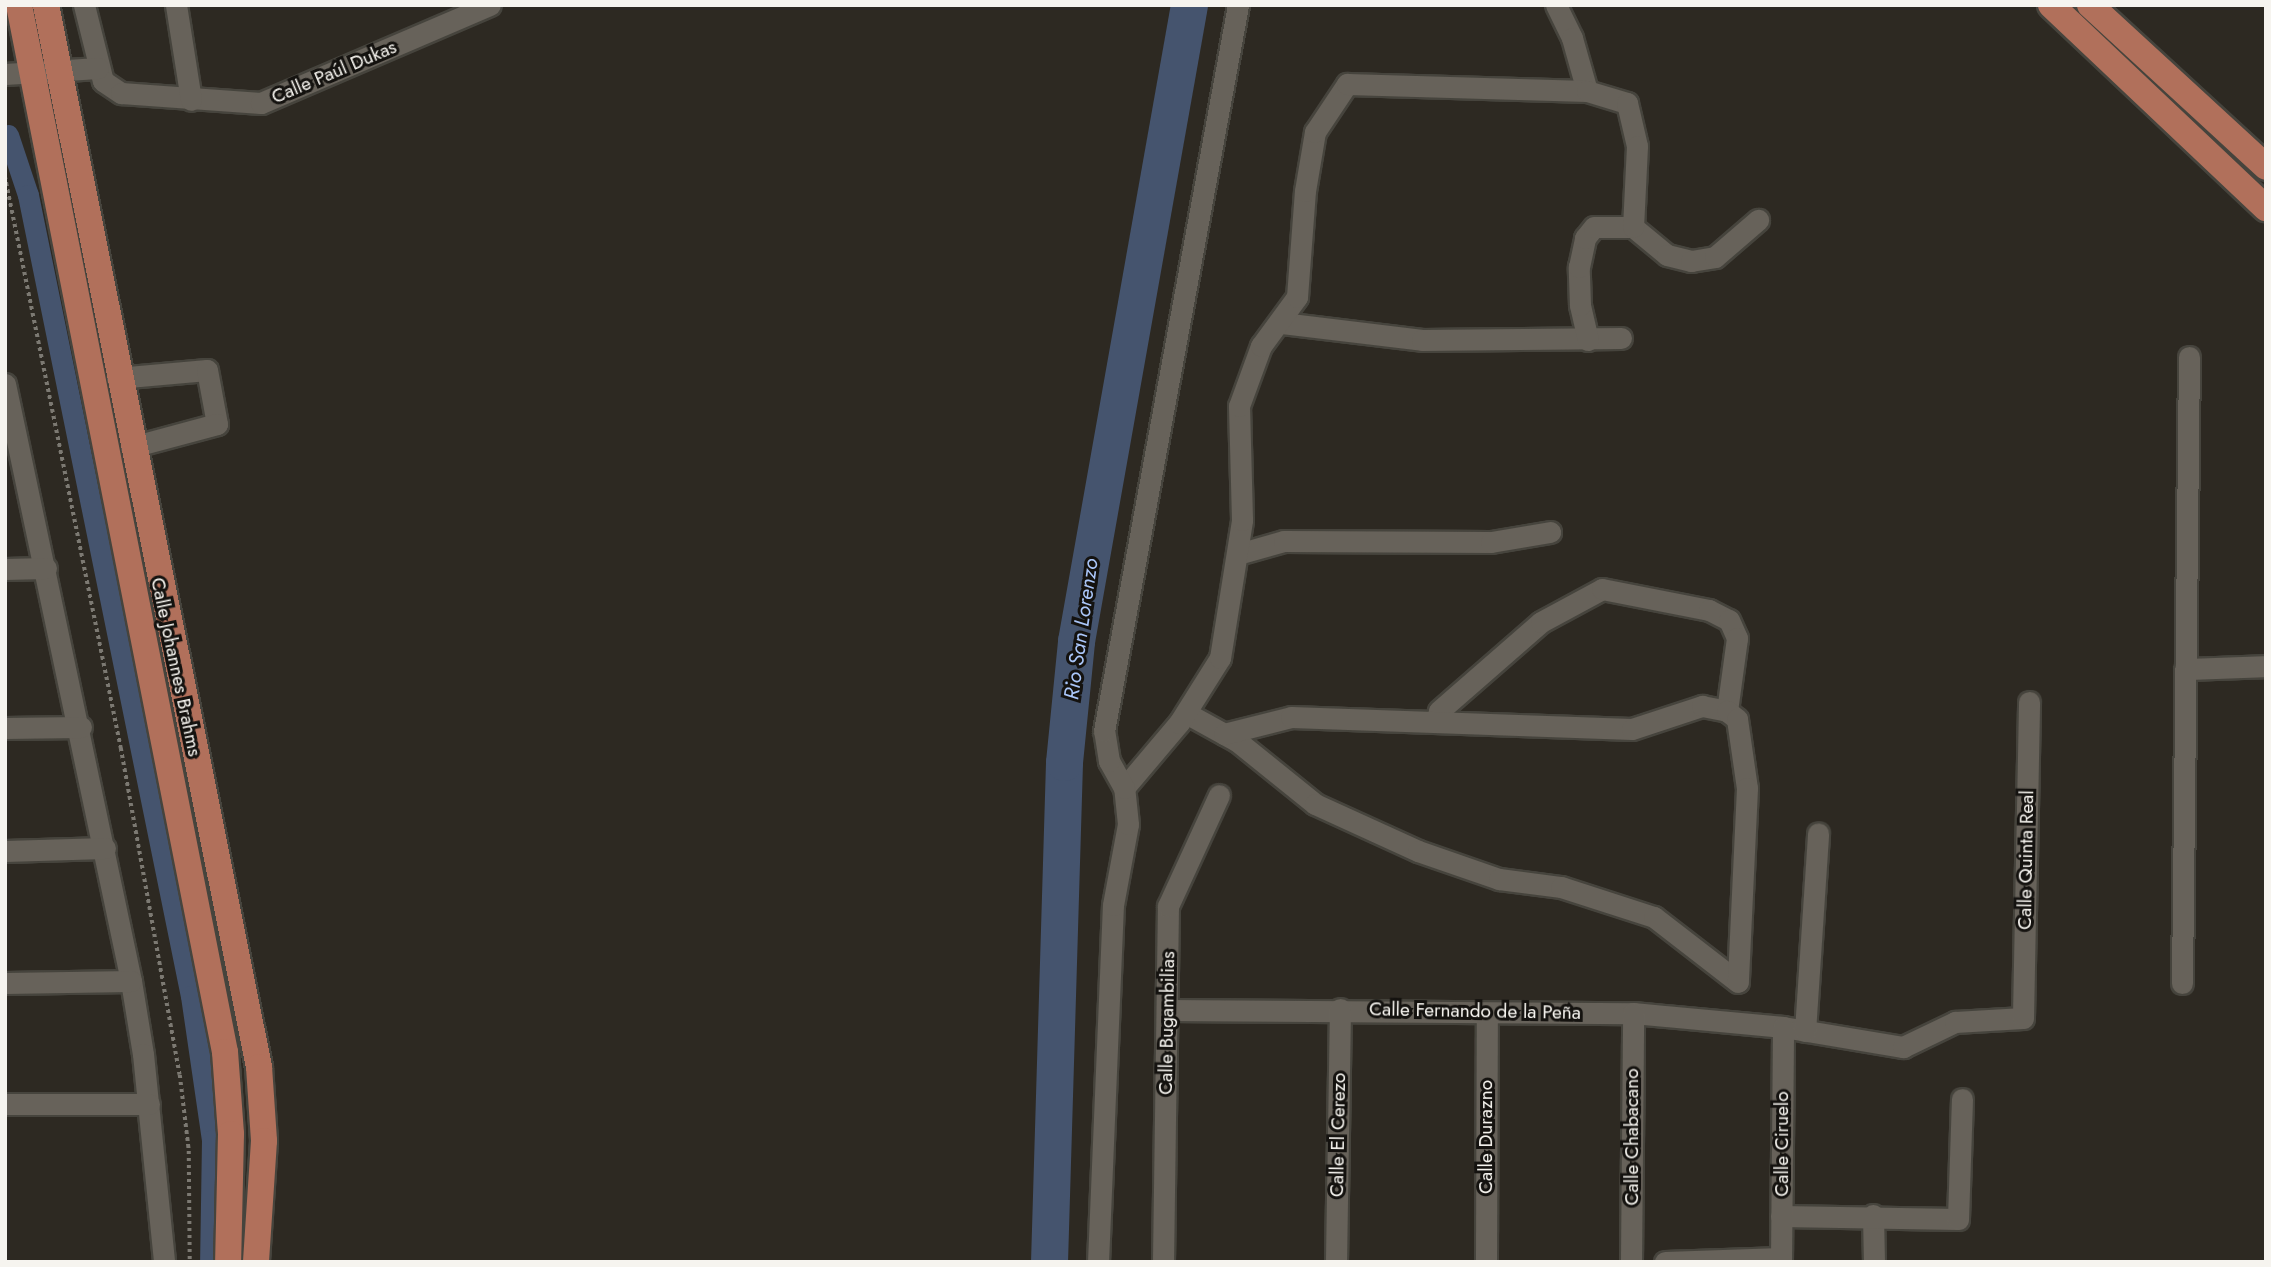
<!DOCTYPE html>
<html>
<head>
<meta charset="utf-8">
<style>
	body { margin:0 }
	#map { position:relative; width:2271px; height:1267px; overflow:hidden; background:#2d2922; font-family:Jost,sans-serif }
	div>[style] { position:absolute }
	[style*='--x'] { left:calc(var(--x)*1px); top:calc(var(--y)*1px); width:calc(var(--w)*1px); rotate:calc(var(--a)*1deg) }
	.canal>* { height:21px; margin:-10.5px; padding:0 10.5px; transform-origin:10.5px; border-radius:10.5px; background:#45546e }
	.river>* { height:37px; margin:-18.5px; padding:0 18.5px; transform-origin:18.5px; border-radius:18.5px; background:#45546e }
	.path>* { height:3.5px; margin-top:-1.75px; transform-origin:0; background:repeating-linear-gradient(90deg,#7c7972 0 3.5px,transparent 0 7px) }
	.roads { filter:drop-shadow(2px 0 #46443d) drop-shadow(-2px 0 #46443d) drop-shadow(0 2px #46443d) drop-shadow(0 -2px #46443d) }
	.minor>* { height:21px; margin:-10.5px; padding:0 10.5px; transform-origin:10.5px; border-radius:10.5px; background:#67625a }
	.major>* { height:26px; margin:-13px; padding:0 13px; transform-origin:13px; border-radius:13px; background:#b1705b }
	span { translate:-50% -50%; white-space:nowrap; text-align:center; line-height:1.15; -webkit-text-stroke:6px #14120f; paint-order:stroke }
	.street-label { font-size:19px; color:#f6f4ef }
	.water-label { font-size:21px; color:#aac6f9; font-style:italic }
	.frame { position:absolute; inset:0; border:7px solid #f6f4ef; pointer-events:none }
</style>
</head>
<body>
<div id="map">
	<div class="canal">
		<div style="--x:8;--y:135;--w:63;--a:71.6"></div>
		<div style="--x:28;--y:195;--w:817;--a:78.5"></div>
		<div style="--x:191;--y:996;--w:146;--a:81.7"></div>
		<div style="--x:212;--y:1140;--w:122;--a:90.9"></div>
	</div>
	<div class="river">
		<div style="--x:1049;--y:1262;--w:500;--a:-88.28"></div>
		<div style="--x:1064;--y:762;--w:122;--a:-84.3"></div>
		<div style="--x:1076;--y:641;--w:646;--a:-79.93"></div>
	</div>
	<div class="path">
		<div style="--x:5;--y:176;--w:584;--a:78.54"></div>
		<div style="--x:121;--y:748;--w:332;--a:79.8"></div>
		<div style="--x:180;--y:1075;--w:77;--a:83.2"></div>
		<div style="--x:189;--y:1151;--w:111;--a:89.5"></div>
	</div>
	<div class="roads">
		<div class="minor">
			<div style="--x:84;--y:5;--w:78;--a:76"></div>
			<div style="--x:103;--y:81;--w:22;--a:34"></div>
			<div style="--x:121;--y:93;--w:140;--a:4.1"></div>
			<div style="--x:261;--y:103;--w:249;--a:-23.2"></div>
			<div style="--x:176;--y:5;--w:96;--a:81"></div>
			<div style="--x:1556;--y:5;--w:37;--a:64"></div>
			<div style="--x:1572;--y:38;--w:55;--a:74.2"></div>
			<div style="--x:5;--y:74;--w:93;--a:-3.7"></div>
			<div style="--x:1282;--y:323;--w:141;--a:6.9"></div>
			<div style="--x:1422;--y:340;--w:199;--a:-0.6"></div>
			<div style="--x:1588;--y:340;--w:36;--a:-103"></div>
			<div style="--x:1580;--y:305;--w:38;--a:-92"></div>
			<div style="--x:1579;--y:267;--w:30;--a:-78"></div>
			<div style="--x:1585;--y:238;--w:14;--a:-51"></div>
			<div style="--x:1594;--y:227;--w:39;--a:0"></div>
			<div style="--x:1633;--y:227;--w:44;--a:39.5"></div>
			<div style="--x:1667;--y:255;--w:25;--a:14"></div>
			<div style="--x:1691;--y:261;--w:24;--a:-9"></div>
			<div style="--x:1715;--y:257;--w:57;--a:-40.7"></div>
			<div style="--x:117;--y:378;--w:90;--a:-5.1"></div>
			<div style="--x:207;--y:370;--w:55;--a:79.5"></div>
			<div style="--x:217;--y:424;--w:89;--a:165"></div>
			<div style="--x:5;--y:384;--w:610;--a:78.08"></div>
			<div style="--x:131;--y:981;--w:74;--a:80.7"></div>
			<div style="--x:143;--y:1054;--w:209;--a:84.2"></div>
			<div style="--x:1238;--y:554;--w:48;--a:-15.8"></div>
			<div style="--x:1284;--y:541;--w:207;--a:0.3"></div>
			<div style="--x:1491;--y:542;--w:60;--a:-9.6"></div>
			<div style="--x:5;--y:569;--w:41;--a:-1.4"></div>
			<div style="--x:2185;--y:669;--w:81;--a:-2.1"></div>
			<div style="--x:1186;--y:713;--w:58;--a:28.8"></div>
			<div style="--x:1237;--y:741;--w:100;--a:38.9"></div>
			<div style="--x:1315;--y:804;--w:113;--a:24.5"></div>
			<div style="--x:1418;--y:851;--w:86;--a:19.1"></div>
			<div style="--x:1499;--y:879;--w:63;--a:7.4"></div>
			<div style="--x:1561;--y:887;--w:98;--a:17.9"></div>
			<div style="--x:1654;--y:917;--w:106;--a:37.7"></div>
			<div style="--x:1437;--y:719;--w:8;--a:-76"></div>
			<div style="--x:1439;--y:711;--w:135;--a:-41.1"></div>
			<div style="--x:1541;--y:622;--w:69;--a:-28.4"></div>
			<div style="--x:1602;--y:589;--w:109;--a:11.1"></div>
			<div style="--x:1709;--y:610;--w:22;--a:27"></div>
			<div style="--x:1729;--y:620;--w:20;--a:66"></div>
			<div style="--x:1737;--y:638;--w:74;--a:97.8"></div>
			<div style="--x:5;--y:728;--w:76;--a:-0.8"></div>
			<div style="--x:1224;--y:734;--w:69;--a:-14.2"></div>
			<div style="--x:1291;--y:717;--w:341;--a:2"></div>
			<div style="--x:1632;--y:729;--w:74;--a:-18.2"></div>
			<div style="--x:1702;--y:706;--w:25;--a:11"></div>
			<div style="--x:1727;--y:711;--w:13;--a:39"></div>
			<div style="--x:1737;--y:719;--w:70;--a:81.8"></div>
			<div style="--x:1747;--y:788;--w:194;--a:92.7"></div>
			<div style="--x:1124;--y:788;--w:85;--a:-49.8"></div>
			<div style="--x:1179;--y:723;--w:77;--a:-57.8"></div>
			<div style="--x:1220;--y:658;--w:140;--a:-80.9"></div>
			<div style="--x:1242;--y:520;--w:114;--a:-91.5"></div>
			<div style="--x:1239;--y:406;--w:64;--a:-69.9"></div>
			<div style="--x:1261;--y:346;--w:61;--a:-53.7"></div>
			<div style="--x:1297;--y:297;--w:106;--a:-85.7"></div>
			<div style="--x:1305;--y:191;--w:60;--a:-80.4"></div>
			<div style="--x:1315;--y:132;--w:58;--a:-56.3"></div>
			<div style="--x:1347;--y:84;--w:240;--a:1.7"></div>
			<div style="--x:1587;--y:91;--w:42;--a:16.7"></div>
			<div style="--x:1627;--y:103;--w:44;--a:76.9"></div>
			<div style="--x:1637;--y:146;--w:81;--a:92.8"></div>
			<div style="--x:5;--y:851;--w:100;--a:-1.7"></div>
			<div style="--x:5;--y:983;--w:126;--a:-0.9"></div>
			<div style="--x:2182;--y:983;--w:626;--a:-89.36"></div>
			<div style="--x:1167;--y:1010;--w:466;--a:0.4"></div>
			<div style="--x:1633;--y:1013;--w:151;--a:5.3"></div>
			<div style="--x:1783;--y:1027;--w:122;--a:9.5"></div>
			<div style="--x:1903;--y:1047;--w:58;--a:-25.7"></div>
			<div style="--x:1955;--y:1022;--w:68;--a:-3.4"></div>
			<div style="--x:2023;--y:1018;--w:316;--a:-88.9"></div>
			<div style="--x:1805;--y:1031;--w:198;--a:-86.2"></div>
			<div style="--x:5;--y:1104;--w:144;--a:0"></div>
			<div style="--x:1873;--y:1215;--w:47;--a:88.8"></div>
			<div style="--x:1781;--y:1216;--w:177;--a:1"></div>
			<div style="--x:1958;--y:1219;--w:120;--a:-88.1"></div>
			<div style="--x:1098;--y:1262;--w:357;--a:-87.6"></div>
			<div style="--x:1113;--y:905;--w:82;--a:-79.5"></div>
			<div style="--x:1128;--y:824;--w:36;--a:-96"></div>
			<div style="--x:1124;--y:788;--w:31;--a:-119"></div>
			<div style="--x:1109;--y:761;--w:30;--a:-99"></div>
			<div style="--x:1104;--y:731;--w:738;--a:-79.54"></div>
			<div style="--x:1163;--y:1262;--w:356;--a:-89.2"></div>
			<div style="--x:1168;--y:906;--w:122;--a:-65.3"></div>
			<div style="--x:1336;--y:1262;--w:253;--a:-89.1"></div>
			<div style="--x:1486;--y:1262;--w:249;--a:-89.8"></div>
			<div style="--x:1631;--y:1262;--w:249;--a:-89.5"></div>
			<div style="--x:1665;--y:1262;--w:116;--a:-2"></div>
			<div style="--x:1781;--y:1262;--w:235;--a:-89.5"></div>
		</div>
		<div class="major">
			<div style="--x:19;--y:5;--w:1067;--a:78.87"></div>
			<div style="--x:225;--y:1052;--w:82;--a:85.8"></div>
			<div style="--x:231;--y:1134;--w:128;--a:91.3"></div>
			<div style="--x:46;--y:5;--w:1083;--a:78.66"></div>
			<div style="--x:259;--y:1067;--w:74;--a:86.1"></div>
			<div style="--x:264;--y:1141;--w:121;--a:93.8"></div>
			<div style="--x:2051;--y:5;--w:296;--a:43.4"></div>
			<div style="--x:2090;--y:5;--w:239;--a:42.6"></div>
		</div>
	</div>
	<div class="street-label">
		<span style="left:334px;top:72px;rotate:-23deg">Calle Paúl Dukas</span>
		<span style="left:176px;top:667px;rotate:78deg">Calle Johannes Brahms</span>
		<span style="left:2026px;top:860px;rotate:-89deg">Calle Quinta Real</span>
		<span style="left:1475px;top:1011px;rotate:1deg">Calle Fernando de la Peña</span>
		<span style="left:1167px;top:1023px;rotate:-89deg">Calle Bugambilias</span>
		<span style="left:1338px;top:1135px;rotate:-89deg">Calle El Cerezo</span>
		<span style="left:1486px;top:1137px;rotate:-90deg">Calle Durazno</span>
		<span style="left:1632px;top:1137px;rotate:-90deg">Calle Chabacano</span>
		<span style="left:1782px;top:1144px;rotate:-90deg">Calle Ciruelo</span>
	</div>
	<div class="water-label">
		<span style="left:1081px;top:629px;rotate:-82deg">Rio San Lorenzo</span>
	</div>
	<div class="frame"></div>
</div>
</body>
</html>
